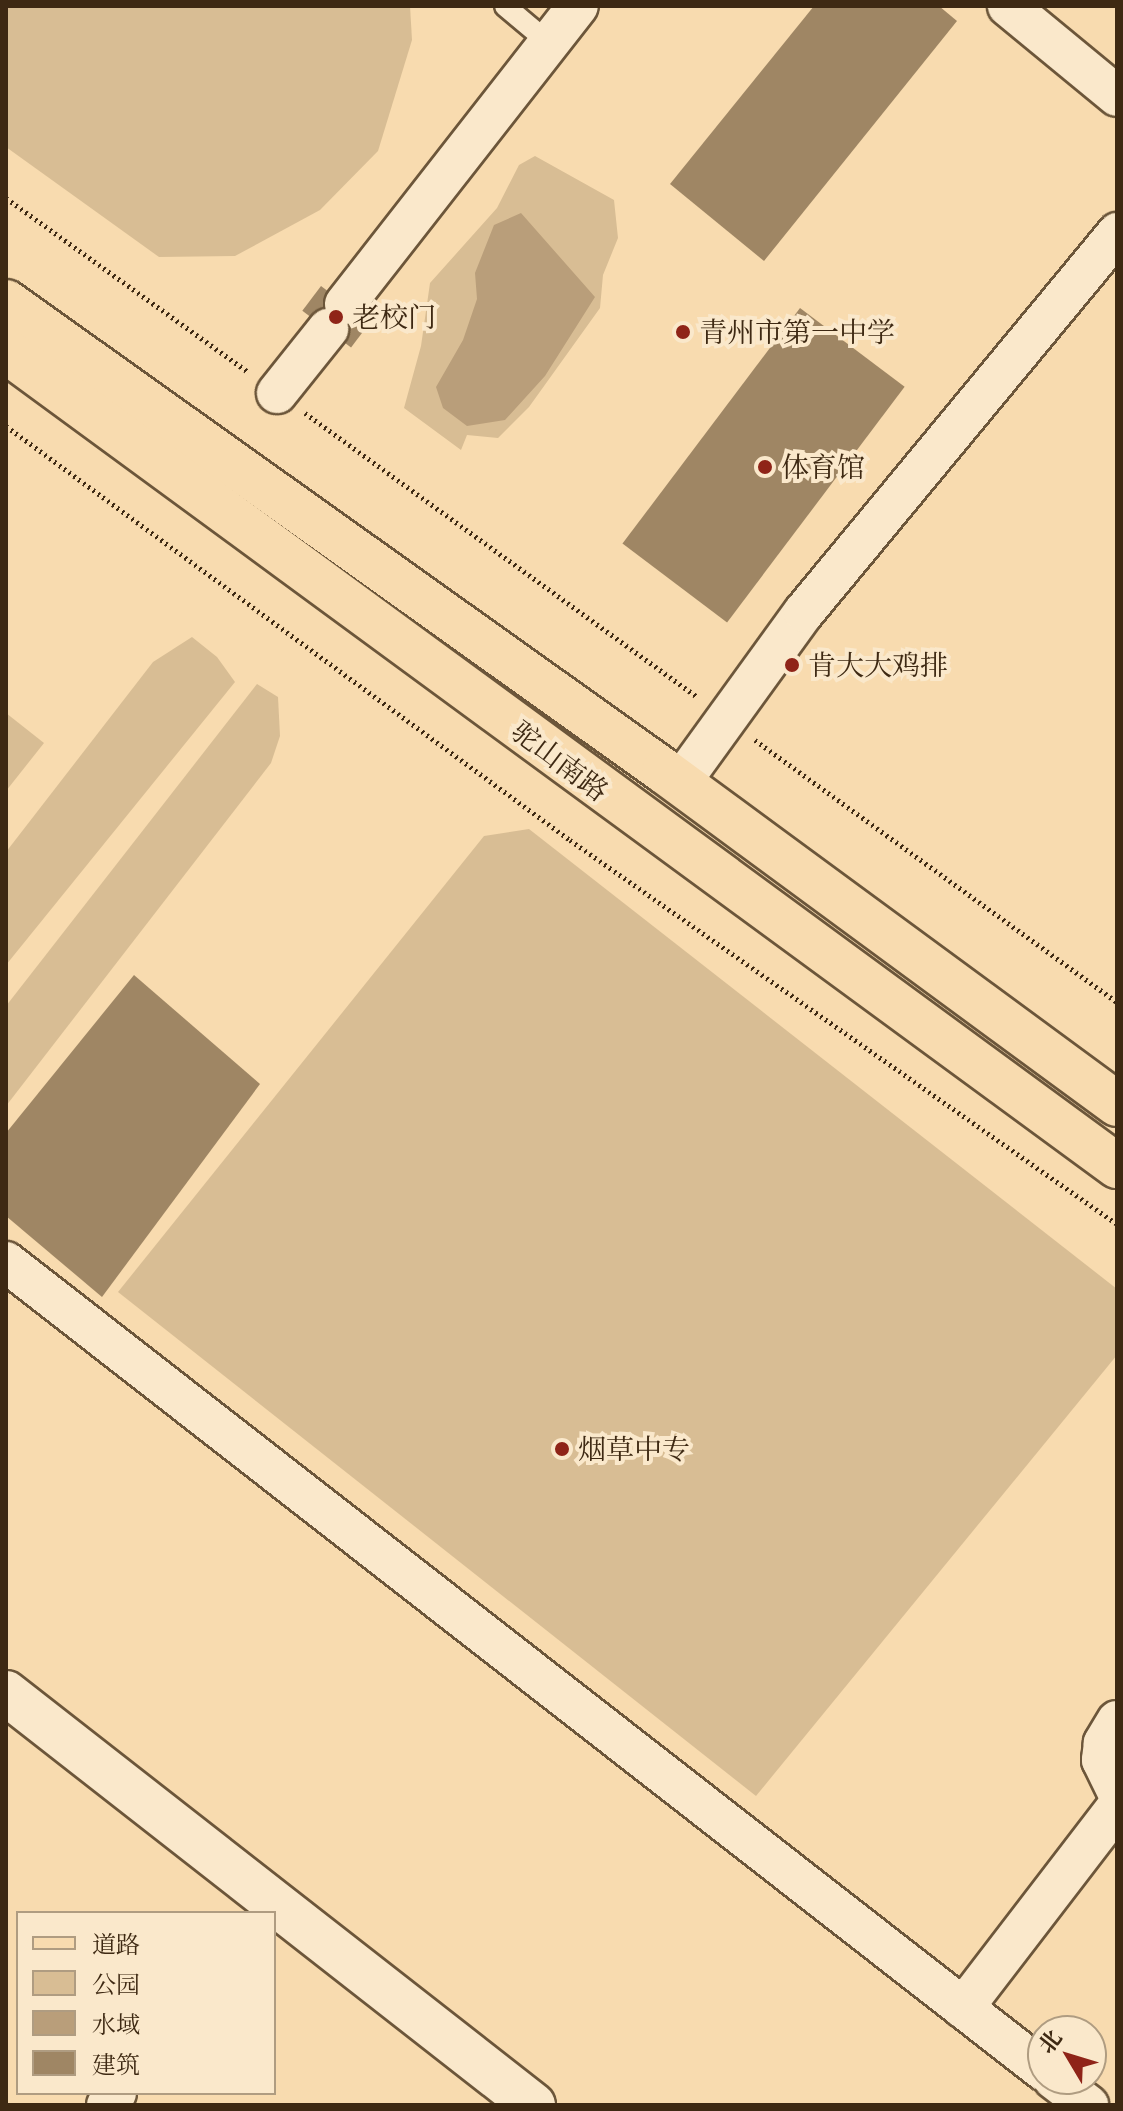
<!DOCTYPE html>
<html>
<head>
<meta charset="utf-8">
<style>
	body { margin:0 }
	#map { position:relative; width:1123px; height:2111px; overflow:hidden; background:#f8dbaf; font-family:"Gentium Book Plus","Noto Serif SC",serif }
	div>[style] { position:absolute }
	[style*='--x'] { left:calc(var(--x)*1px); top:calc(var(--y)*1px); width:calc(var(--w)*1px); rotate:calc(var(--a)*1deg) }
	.green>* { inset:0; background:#d8bd94 }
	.water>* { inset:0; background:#b99e7a }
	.building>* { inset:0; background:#9f8664; transform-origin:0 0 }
	.path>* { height:5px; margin-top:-2.5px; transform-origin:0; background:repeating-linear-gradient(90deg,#3e2913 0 2px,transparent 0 6px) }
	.roads { filter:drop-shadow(2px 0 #6c563a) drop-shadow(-2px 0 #6c563a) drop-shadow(0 2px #6c563a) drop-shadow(0 -2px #6c563a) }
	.lane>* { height:20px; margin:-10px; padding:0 10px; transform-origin:10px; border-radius:10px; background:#fae8cb }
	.street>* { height:40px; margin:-20px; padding:0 20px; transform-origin:20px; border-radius:20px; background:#fae8cb }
	.secondary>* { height:44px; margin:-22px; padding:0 22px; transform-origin:22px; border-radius:22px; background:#fae8cb }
	.primary>* { height:44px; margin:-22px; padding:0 22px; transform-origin:22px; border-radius:22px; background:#f8dbaf }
	.dots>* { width:22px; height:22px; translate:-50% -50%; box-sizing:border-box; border:4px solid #fae8cb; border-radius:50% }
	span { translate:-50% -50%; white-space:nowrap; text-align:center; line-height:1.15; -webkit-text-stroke:8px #fae8cb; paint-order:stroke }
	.poi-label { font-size:28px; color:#3e2913 }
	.left { translate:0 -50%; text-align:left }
	.street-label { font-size:28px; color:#3e2913 }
	.frame { position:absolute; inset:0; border:8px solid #3e2913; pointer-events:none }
	.legend { position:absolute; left:16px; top:1911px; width:260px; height:184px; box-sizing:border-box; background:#fae8cb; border:2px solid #af9c81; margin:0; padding:10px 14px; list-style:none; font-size:24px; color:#3e2913 }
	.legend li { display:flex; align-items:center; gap:16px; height:40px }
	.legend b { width:40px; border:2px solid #af9c81 }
	.north { position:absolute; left:1027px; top:2015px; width:80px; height:80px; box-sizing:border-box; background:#fae8cb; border:2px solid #af9c81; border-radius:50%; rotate:308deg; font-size:22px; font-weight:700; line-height:32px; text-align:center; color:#3e2913 }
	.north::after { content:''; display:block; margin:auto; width:28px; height:36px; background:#8f2418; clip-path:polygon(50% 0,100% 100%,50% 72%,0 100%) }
</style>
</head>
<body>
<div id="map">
	<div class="green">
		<div style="clip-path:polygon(6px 6px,410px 6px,412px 40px,378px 151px,320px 210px,235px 256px,159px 257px,6px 147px)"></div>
		<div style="clip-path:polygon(535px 156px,614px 200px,618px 238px,603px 275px,600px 308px,529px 407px,498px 438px,467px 435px,461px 450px,404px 408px,421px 346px,430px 283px,497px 208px,519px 165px)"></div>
		<div style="clip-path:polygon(192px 637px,217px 657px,235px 682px,6px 965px,6px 852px,153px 662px)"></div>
		<div style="clip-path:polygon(257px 684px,278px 697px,280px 736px,271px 763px,6px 1106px,6px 1006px)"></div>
		<div style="clip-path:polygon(6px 713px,44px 743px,6px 791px)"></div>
		<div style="clip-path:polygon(529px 829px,1117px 1289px,1117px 1355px,756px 1796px,118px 1292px,484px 836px)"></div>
	</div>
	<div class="water">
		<div style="clip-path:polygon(521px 213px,595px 297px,545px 376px,505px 420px,467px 426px,443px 408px,436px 387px,463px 340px,477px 299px,475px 273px,494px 225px)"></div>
	</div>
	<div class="building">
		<div style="clip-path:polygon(814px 6px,939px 6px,957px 21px,764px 261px,670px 184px)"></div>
		<div style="left:321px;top:286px;width:61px;height:31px;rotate:37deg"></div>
		<div style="left:800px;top:308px;width:131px;height:295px;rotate:37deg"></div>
		<div style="clip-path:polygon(134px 975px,260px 1084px,102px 1297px,6px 1216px,6px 1133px)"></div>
	</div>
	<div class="path">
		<div style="--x:6;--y:198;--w:298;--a:35.7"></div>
		<div style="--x:305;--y:413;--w:485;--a:35.9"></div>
		<div style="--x:6;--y:426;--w:700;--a:36.28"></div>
		<div style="--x:570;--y:840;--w:668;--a:35.07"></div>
		<div style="--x:755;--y:740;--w:447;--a:35.9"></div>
	</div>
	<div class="roads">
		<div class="lane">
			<div style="--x:505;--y:6;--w:57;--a:40.1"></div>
		</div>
		<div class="street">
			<div style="--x:1008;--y:6;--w:141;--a:39.5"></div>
			<div style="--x:345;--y:304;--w:378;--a:-52"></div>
			<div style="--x:277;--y:393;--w:82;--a:-51.4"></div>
			<div style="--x:680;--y:783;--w:211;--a:-54.1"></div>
			<div style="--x:804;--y:612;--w:492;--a:-50.4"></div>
			<div style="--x:6;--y:1262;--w:1315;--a:37.92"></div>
			<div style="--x:1117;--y:1721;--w:26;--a:121"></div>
			<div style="--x:1104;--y:1743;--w:17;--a:97"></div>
			<div style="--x:1102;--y:1760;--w:34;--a:64"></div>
			<div style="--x:963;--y:2008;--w:253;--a:-52.5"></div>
			<div style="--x:1054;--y:2079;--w:43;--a:37.4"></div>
			<div style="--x:107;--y:2105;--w:15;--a:-53"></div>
		</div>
		<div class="secondary">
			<div style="--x:6;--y:1693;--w:669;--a:38.02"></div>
		</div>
		<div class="primary">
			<div style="--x:6;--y:302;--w:808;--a:35.48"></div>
			<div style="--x:664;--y:771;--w:562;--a:36.32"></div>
			<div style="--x:6;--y:351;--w:1378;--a:36.26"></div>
		</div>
	</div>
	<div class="dots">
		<div style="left:336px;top:317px;background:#8f2418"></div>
		<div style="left:683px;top:332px;background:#8f2418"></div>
		<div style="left:765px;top:467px;background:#8f2418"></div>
		<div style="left:792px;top:665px;background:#8f2418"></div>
		<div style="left:562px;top:1449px;background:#8f2418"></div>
	</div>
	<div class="poi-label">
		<span class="left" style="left:352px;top:317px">老校门</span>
		<span class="left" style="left:699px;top:332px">青州市第一中学</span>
		<span class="left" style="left:781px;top:467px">体育馆</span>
		<span class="left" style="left:808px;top:665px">肯大大鸡排</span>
		<span class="left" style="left:578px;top:1449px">烟草中专</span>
	</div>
	<div class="street-label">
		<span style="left:560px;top:761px;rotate:37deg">驼山南路</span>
	</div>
	<div class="frame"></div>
	<ul class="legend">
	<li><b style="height:10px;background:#f8dbaf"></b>道路</li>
	<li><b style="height:22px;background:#d8bd94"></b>公园</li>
	<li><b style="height:22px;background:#b99e7a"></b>水域</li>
	<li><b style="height:22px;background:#9f8664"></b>建筑</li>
	</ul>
	<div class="north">北</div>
</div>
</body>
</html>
